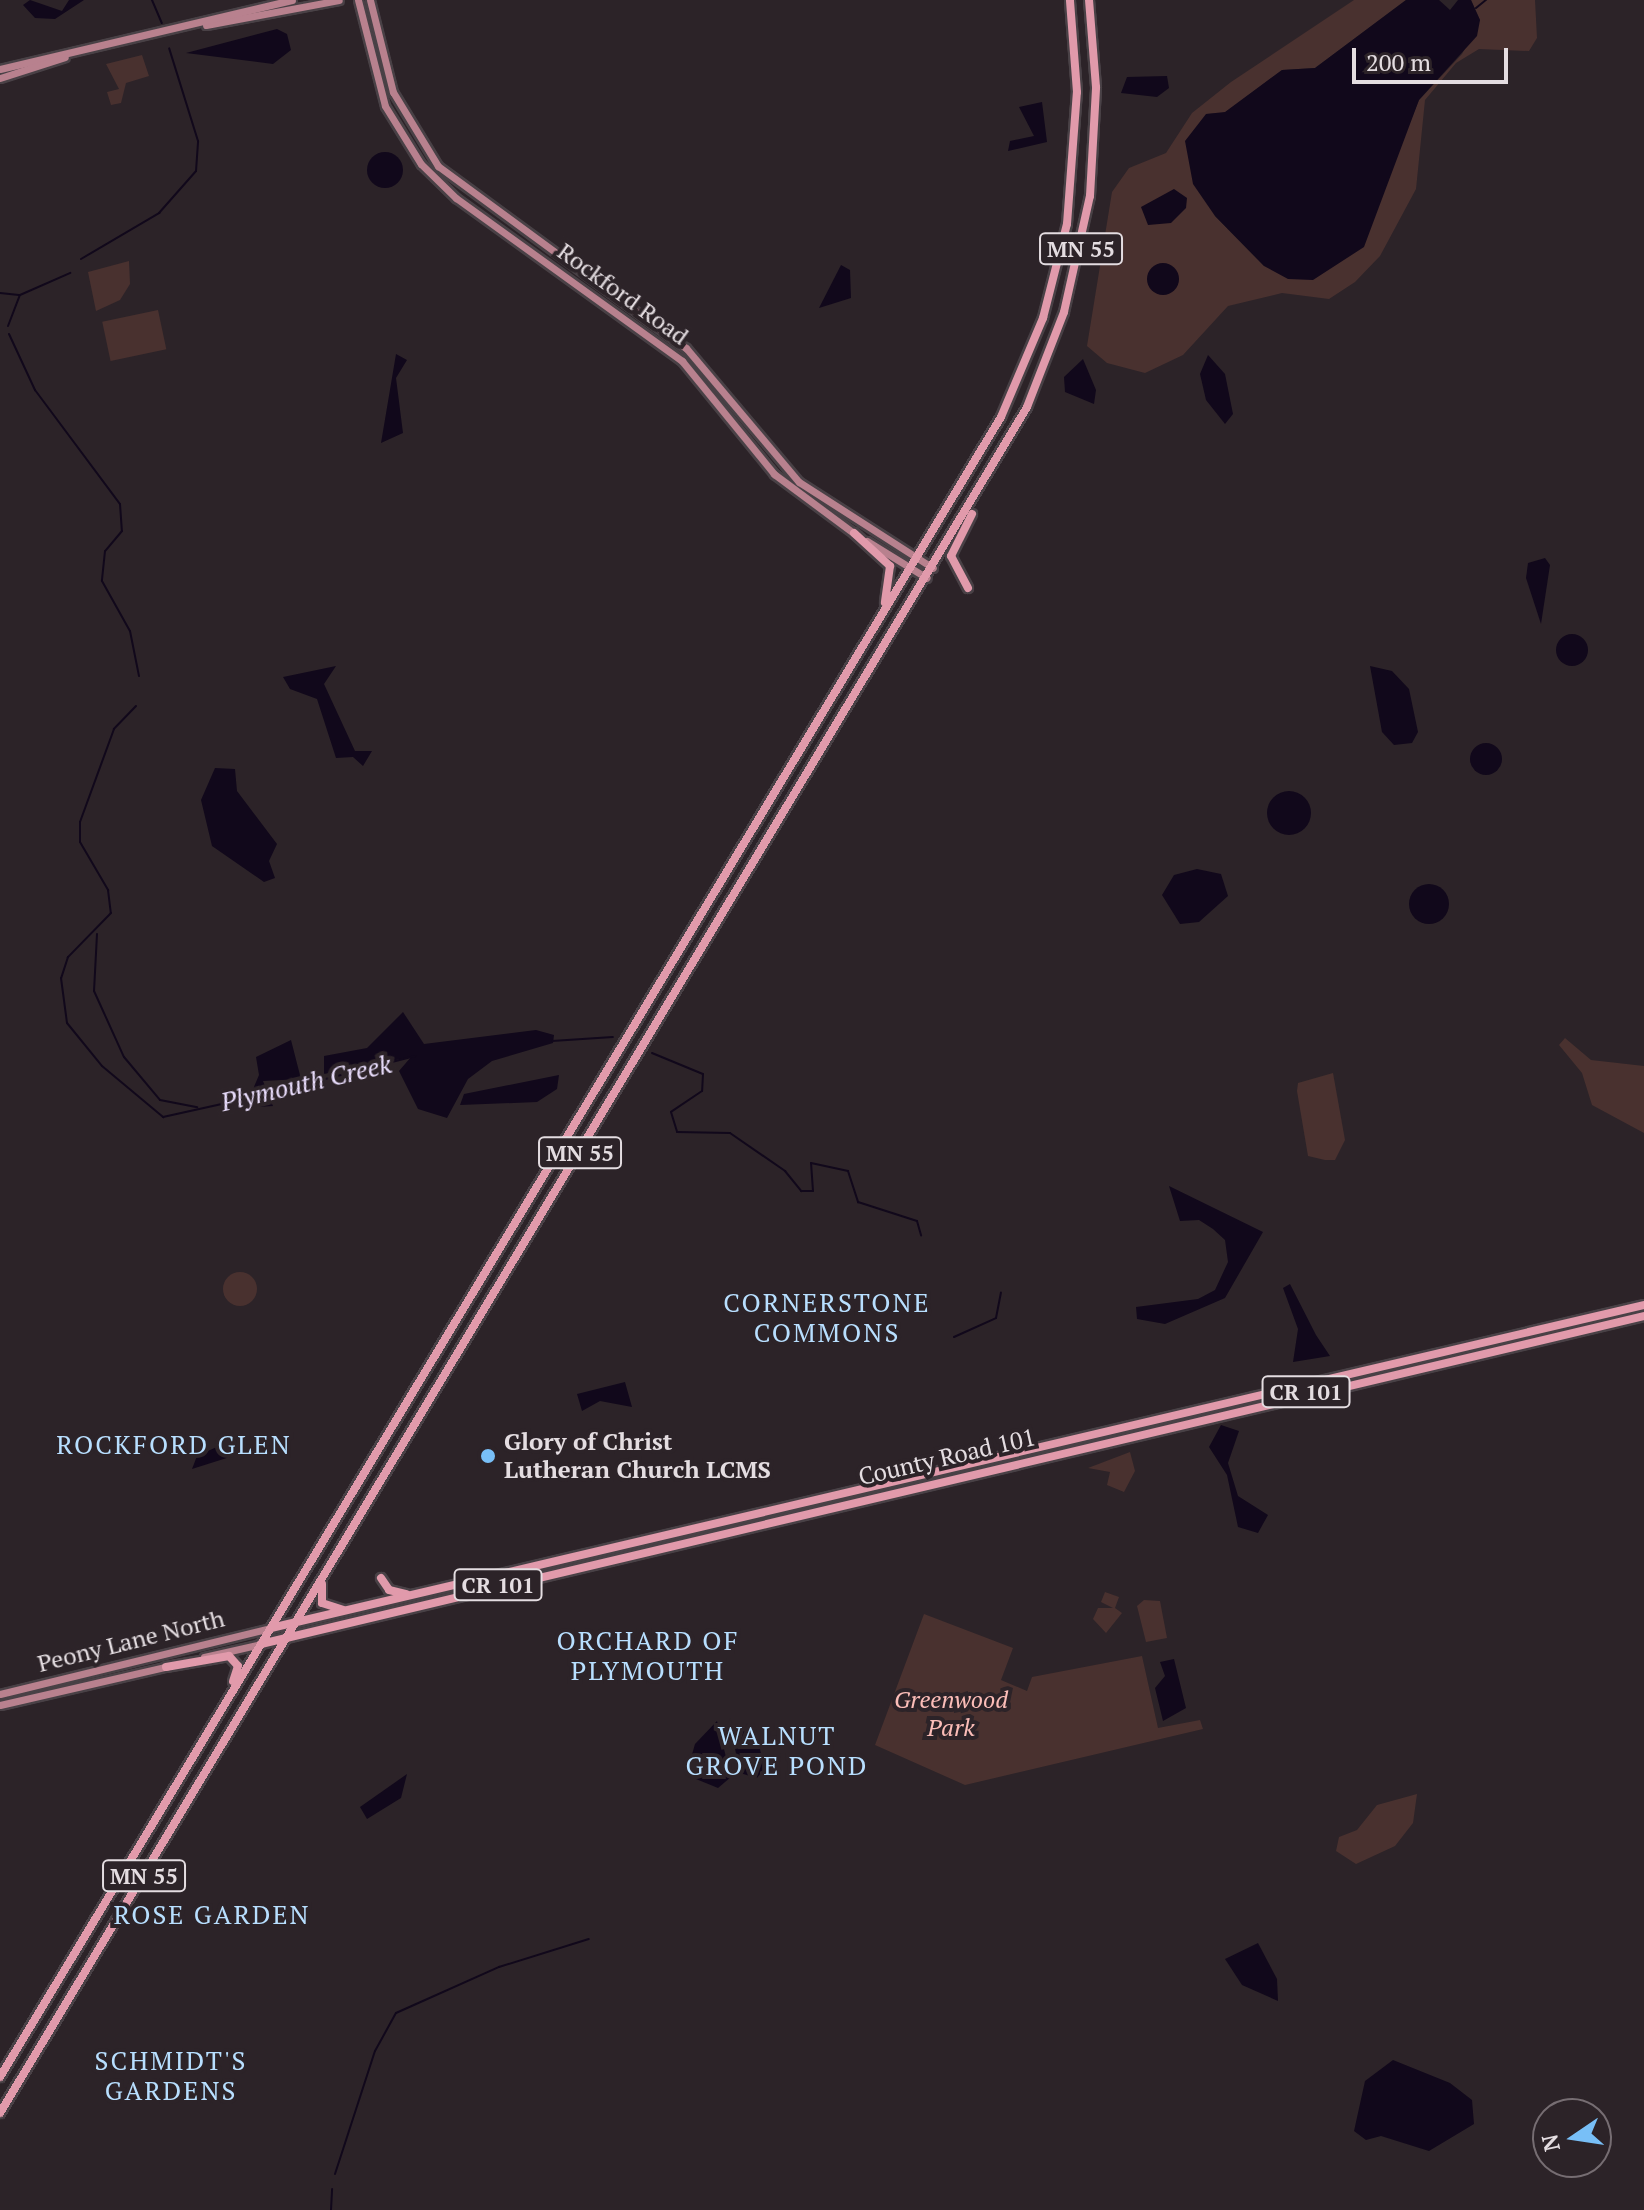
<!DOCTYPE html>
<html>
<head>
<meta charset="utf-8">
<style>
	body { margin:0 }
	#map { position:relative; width:1644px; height:2210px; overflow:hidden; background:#2c2328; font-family:"PT Serif",serif }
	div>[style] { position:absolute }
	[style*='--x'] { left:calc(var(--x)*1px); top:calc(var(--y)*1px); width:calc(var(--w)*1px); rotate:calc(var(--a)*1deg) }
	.green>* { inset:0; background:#49312f; transform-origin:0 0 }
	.round { border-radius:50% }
	.water>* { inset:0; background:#11081b }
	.stream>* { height:2px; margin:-1px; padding:0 1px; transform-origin:1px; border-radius:1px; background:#11081b }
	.roads { filter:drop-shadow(2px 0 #494146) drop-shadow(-2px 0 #494146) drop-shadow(0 2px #494146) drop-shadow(0 -2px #494146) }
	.secondary>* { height:7px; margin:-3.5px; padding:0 3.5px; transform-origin:3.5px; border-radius:3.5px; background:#b8818e }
	.primary>* { height:8px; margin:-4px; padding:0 4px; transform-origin:4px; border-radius:4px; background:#e19aab }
	.dots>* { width:22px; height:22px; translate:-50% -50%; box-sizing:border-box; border:4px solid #2c2328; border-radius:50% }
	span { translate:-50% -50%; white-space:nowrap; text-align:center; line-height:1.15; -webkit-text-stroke:8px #2c2328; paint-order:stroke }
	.shield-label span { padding:2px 6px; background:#2c2328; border:2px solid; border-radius:6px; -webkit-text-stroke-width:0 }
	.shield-label { font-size:22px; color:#e4dde1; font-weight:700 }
	.street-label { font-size:24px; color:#e4dde1 }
	.poi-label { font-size:24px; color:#e4dde1; font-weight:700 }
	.left { translate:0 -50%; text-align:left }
	.park-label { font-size:24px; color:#fbbdb8; font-style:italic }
	.water-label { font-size:26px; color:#e8dcfb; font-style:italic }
	.neighbourhood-label { font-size:26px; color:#b8dfff; letter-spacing:2px }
	.north { position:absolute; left:1532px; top:2098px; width:80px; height:80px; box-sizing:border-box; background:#2c2328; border:2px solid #766d72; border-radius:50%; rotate:257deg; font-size:22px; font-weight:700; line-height:32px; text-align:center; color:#e4dde1 }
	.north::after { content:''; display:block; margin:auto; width:28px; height:36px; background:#78bff7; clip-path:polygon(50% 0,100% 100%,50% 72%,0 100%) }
	.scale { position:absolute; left:1352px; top:48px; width:156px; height:36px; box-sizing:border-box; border:4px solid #e4dde1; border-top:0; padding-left:10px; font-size:24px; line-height:28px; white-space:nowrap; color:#e4dde1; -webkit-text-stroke:6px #2c2328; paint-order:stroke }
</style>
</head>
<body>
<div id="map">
	<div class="green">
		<div style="clip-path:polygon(1354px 0,1406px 0,1315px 68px,1282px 70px,1225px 113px,1206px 114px,1215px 216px,1264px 266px,1389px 174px,1419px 100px,1462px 54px,1480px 20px,1471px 0,1535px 0,1537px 38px,1529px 51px,1479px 49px,1456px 63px,1425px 100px,1416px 189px,1380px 256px,1355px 282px,1329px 299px,1282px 293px,1228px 306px,1183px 355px,1145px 373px,1107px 363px,1087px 346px,1112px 192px,1129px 168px,1166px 153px,1192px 113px,1231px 82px)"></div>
		<div style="clip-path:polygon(142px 55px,149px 76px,126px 83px,121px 103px,111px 105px,107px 92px,119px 89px,106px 64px)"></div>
		<div style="clip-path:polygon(129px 261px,130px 284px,120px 300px,96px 311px,88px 272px)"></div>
		<div style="left:158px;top:310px;width:40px;height:57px;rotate:78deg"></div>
		<div style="clip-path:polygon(1565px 1038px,1591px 1060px,1644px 1066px,1644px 1133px,1592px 1105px,1582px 1073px,1559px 1045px)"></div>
		<div style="clip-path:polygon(1333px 1073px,1345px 1140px,1335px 1160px,1325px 1160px,1308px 1156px,1297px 1091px,1298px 1083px)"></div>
		<div class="round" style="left:223px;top:1272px;width:34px;height:34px"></div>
		<div style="clip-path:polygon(1130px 1452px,1135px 1471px,1124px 1492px,1107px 1485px,1110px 1472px,1088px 1468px)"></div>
		<div style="clip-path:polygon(1105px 1592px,1119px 1597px,1115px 1608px,1122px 1613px,1106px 1633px,1093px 1619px,1098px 1608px,1113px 1608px,1101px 1602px)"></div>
		<div style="clip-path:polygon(1144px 1600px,1160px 1601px,1167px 1638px,1146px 1642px,1137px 1606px)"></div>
		<div style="clip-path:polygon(924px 1614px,1013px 1648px,1001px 1680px,1027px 1691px,1032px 1677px,1142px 1656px,1158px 1728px,1200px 1720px,1203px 1729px,965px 1785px,875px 1745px)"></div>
		<div style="clip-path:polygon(1417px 1794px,1413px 1823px,1395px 1846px,1356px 1864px,1336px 1851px,1339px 1837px,1357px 1830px,1377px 1805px)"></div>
	</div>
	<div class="water">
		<div style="clip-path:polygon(30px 0,62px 11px,69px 0,84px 0,55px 19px,35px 18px,23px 5px)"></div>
		<div style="clip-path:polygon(1406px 0,1439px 0,1450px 10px,1458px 0,1471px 0,1480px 20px,1477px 36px,1419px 100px,1364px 247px,1313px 280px,1288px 279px,1264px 266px,1215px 216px,1193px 184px,1185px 141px,1206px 114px,1225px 112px,1282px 70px,1315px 68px)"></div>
		<div style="clip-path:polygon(277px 29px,287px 34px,291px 50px,273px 64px,186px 53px)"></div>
		<div style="clip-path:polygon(1167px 76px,1169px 88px,1157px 97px,1121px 93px,1127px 77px)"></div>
		<div style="clip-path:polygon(1042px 102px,1047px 142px,1008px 151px,1010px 141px,1034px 136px,1019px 107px)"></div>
		<div class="round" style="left:367px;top:152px;width:36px;height:36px"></div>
		<div style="clip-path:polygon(1174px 189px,1187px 198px,1186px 208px,1171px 223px,1148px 225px,1141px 207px)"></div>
		<div class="round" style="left:1147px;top:263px;width:32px;height:32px"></div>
		<div style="clip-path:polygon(841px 265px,850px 270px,851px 298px,819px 308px)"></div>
		<div style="clip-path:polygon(396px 354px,407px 360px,396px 378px,403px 433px,381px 443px)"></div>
		<div style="clip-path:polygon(1208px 355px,1225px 374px,1233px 414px,1225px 424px,1206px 400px,1200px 374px)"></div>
		<div style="clip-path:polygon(1083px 359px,1096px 390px,1094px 404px,1065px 392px,1064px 377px)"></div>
		<div style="clip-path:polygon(1545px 558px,1550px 565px,1541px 624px,1526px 578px,1528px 563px)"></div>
		<div class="round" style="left:1556px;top:634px;width:32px;height:32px"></div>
		<div style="clip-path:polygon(336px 666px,324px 684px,355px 751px,372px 751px,363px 766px,353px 757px,336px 758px,317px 699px,290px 689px,283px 677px)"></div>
		<div style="clip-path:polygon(1370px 666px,1392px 671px,1409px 689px,1418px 732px,1412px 743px,1394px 745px,1382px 732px)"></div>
		<div class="round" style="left:1470px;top:743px;width:32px;height:32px"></div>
		<div style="clip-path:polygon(215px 768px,235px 769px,237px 791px,277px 844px,269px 861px,275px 878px,264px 882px,212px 846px,201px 800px)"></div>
		<div class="round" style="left:1267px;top:791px;width:44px;height:44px"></div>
		<div style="clip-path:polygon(1197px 869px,1221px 874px,1228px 896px,1199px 922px,1180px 924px,1162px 895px,1174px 875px)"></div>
		<div class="round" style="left:1409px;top:884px;width:40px;height:40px"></div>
		<div style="clip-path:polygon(403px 1012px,424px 1044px,536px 1030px,554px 1035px,553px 1043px,492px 1061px,468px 1079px,447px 1118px,418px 1109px,399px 1071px,411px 1057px,324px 1074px,324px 1056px,367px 1048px)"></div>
		<div style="clip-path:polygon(291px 1040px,301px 1079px,263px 1081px,273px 1106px,245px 1108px,259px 1075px,256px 1057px)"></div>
		<div style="clip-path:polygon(559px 1075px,557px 1089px,537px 1102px,460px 1105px,464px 1094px)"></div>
		<div style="clip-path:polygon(1169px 1186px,1263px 1232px,1225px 1298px,1165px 1324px,1137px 1319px,1136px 1307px,1198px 1299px,1215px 1290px,1228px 1262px,1225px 1240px,1213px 1229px,1199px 1220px,1180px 1221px)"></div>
		<div style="clip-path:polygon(1290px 1284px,1316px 1335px,1330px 1356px,1293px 1362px,1298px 1329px,1283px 1288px)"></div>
		<div style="clip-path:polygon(625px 1382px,632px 1407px,600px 1401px,582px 1411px,577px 1394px)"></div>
		<div style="clip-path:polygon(1221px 1425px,1239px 1431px,1228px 1463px,1238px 1496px,1268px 1515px,1258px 1533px,1238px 1527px,1227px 1475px,1209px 1447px)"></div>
		<div style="clip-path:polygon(245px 1434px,233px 1456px,192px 1469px,197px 1456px)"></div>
		<div style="clip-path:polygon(1174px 1659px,1186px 1708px,1163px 1721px,1155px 1688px,1165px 1676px,1160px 1662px)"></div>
		<div style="clip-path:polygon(717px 1721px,731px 1777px,718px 1788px,696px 1779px,689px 1765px,695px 1744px)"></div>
		<div style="clip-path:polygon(740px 1728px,758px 1739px,764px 1769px,757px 1778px,740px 1773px,732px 1734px)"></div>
		<div style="clip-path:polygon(407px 1774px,401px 1798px,367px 1819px,360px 1807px)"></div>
		<div style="clip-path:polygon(1258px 1943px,1277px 1979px,1278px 2001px,1242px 1985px,1225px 1959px)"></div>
		<div style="clip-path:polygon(1393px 2060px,1450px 2083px,1472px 2100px,1474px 2124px,1429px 2151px,1381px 2136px,1366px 2140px,1354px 2131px,1365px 2081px)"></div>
	</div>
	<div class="stream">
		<div style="--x:152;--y:0;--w:25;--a:67"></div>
		<div style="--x:1476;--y:8;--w:13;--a:-39"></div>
		<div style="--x:81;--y:259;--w:91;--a:-30.5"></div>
		<div style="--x:159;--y:213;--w:56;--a:-48.6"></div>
		<div style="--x:196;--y:171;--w:30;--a:-86"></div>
		<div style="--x:198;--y:141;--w:97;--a:-107.3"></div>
		<div style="--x:0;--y:293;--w:19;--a:6"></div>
		<div style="--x:8;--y:326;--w:33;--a:-69"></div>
		<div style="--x:20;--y:295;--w:55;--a:-23.7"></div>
		<div style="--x:9;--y:334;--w:62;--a:65.1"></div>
		<div style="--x:35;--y:390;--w:142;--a:53.3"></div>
		<div style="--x:120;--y:504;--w:27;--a:86"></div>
		<div style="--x:122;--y:531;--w:26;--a:130"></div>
		<div style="--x:105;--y:551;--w:30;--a:96"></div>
		<div style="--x:102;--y:581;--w:57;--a:60.8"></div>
		<div style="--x:130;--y:631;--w:46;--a:78.7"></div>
		<div style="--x:136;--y:706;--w:32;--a:134"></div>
		<div style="--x:114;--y:729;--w:99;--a:110.1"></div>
		<div style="--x:80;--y:822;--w:20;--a:90"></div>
		<div style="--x:80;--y:842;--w:56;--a:59.7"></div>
		<div style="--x:108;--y:890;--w:23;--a:83"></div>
		<div style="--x:111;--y:913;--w:62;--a:134.3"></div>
		<div style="--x:68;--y:957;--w:22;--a:108"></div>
		<div style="--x:61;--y:978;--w:45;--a:82.4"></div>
		<div style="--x:67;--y:1023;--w:55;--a:50.9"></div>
		<div style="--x:102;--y:1066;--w:80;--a:39.9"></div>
		<div style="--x:163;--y:1117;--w:88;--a:-12.5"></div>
		<div style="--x:97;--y:934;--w:57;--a:93"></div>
		<div style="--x:94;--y:991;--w:72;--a:65.6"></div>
		<div style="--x:124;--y:1057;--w:56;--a:50.1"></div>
		<div style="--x:160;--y:1100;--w:38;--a:11"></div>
		<div style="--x:552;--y:1041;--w:61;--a:-3.8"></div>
		<div style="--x:652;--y:1053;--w:55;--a:22.4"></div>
		<div style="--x:703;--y:1074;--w:17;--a:93"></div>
		<div style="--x:702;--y:1091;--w:37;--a:146"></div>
		<div style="--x:671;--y:1112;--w:21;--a:73"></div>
		<div style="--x:677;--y:1132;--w:53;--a:1.1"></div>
		<div style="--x:730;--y:1133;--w:67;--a:34.6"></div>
		<div style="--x:785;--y:1171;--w:26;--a:51"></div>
		<div style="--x:801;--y:1191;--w:12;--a:0"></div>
		<div style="--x:813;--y:1191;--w:28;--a:-94"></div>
		<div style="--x:811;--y:1163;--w:38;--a:12"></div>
		<div style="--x:848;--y:1171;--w:33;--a:72"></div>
		<div style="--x:858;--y:1202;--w:62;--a:17.9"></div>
		<div style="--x:917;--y:1221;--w:15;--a:74"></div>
		<div style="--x:267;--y:1094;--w:153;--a:-14.4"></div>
		<div style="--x:954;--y:1337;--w:46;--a:-24.3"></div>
		<div style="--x:996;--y:1318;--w:26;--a:-79"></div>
		<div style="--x:335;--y:2174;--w:129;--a:-72"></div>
		<div style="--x:375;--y:2051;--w:43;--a:-61.1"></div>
		<div style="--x:396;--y:2013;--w:113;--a:-24.1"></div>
		<div style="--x:499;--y:1967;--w:94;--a:-17.3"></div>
		<div style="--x:331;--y:2210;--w:21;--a:-87"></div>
	</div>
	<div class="roads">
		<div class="secondary">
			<div style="--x:358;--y:0;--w:109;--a:75.7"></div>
			<div style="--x:385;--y:106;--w:68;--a:58.2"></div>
			<div style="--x:421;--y:164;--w:49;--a:44.2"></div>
			<div style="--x:456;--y:198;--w:279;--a:35.8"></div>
			<div style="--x:682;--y:361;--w:146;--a:50.8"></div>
			<div style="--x:774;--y:474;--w:102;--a:36.6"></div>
			<div style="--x:370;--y:0;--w:95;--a:76"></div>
			<div style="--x:393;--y:92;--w:87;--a:58.7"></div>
			<div style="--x:438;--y:166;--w:308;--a:36.3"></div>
			<div style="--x:686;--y:348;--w:175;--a:49.9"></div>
			<div style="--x:799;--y:482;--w:159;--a:32.7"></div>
			<div style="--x:206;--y:25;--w:135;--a:-10.6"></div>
			<div style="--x:0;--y:69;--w:300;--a:-13.3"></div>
			<div style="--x:0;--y:78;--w:68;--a:-17.9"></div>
			<div style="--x:867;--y:541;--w:70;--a:31.7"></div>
			<div style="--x:204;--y:1657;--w:58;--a:-12.8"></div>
			<div style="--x:0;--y:1694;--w:279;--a:-13.7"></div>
			<div style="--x:0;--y:1705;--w:173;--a:-13"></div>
		</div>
		<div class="primary">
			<div style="--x:854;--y:533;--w:49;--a:42.5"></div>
			<div style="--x:890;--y:566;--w:37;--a:98"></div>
			<div style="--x:968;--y:588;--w:36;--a:-118"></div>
			<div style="--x:951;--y:556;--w:47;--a:-63.4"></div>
			<div style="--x:381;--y:1578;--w:14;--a:56"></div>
			<div style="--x:389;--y:1590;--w:18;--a:13"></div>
			<div style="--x:322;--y:1584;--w:19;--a:90"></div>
			<div style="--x:322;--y:1603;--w:22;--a:18"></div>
			<div style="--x:271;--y:1628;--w:1410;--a:-13.24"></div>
			<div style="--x:261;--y:1644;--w:1421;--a:-13.34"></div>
			<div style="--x:166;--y:1667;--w:64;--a:-9.9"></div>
			<div style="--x:229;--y:1656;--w:13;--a:48"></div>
			<div style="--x:238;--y:1666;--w:16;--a:108"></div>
			<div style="--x:0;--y:2077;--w:1938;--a:-58.91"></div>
			<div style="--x:1001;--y:417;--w:108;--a:-67"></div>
			<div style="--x:1043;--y:318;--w:97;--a:-75.7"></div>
			<div style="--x:1067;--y:224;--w:132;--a:-85.7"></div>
			<div style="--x:1077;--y:92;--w:92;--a:-94.4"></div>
			<div style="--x:0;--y:2113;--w:1991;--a:-58.95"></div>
			<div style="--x:1027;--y:407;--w:102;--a:-68.7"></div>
			<div style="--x:1064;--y:312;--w:119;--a:-77.4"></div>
			<div style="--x:1090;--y:196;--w:109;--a:-86.8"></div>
			<div style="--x:1096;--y:87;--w:87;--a:-94.6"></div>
		</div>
	</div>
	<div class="dots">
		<div style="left:488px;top:1456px;background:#78bff7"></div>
	</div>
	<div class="shield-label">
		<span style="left:1081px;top:249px">MN 55</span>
		<span style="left:580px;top:1153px">MN 55</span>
		<span style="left:1306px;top:1392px">CR 101</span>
		<span style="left:498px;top:1585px">CR 101</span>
		<span style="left:144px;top:1876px">MN 55</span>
	</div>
	<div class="street-label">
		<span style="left:623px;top:294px;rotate:36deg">Rockford Road</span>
		<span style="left:947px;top:1457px;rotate:-13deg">County Road 101</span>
		<span style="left:131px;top:1641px;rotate:-14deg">Peony Lane North</span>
	</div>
	<div class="poi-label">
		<span class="left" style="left:504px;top:1456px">Glory of Christ<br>Lutheran Church LCMS</span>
	</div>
	<div class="park-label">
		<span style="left:951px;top:1714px">Greenwood<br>Park</span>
	</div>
	<div class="water-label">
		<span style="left:306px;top:1083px;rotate:-13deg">Plymouth Creek</span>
	</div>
	<div class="neighbourhood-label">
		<span style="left:827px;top:1318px">CORNERSTONE<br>COMMONS</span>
		<span style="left:174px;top:1445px">ROCKFORD GLEN</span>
		<span style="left:648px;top:1656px">ORCHARD OF<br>PLYMOUTH</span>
		<span style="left:777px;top:1751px">WALNUT<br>GROVE POND</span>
		<span style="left:212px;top:1915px">ROSE GARDEN</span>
		<span style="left:171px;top:2076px">SCHMIDT'S<br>GARDENS</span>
	</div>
	<div class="north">N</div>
	<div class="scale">200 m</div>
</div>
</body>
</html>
